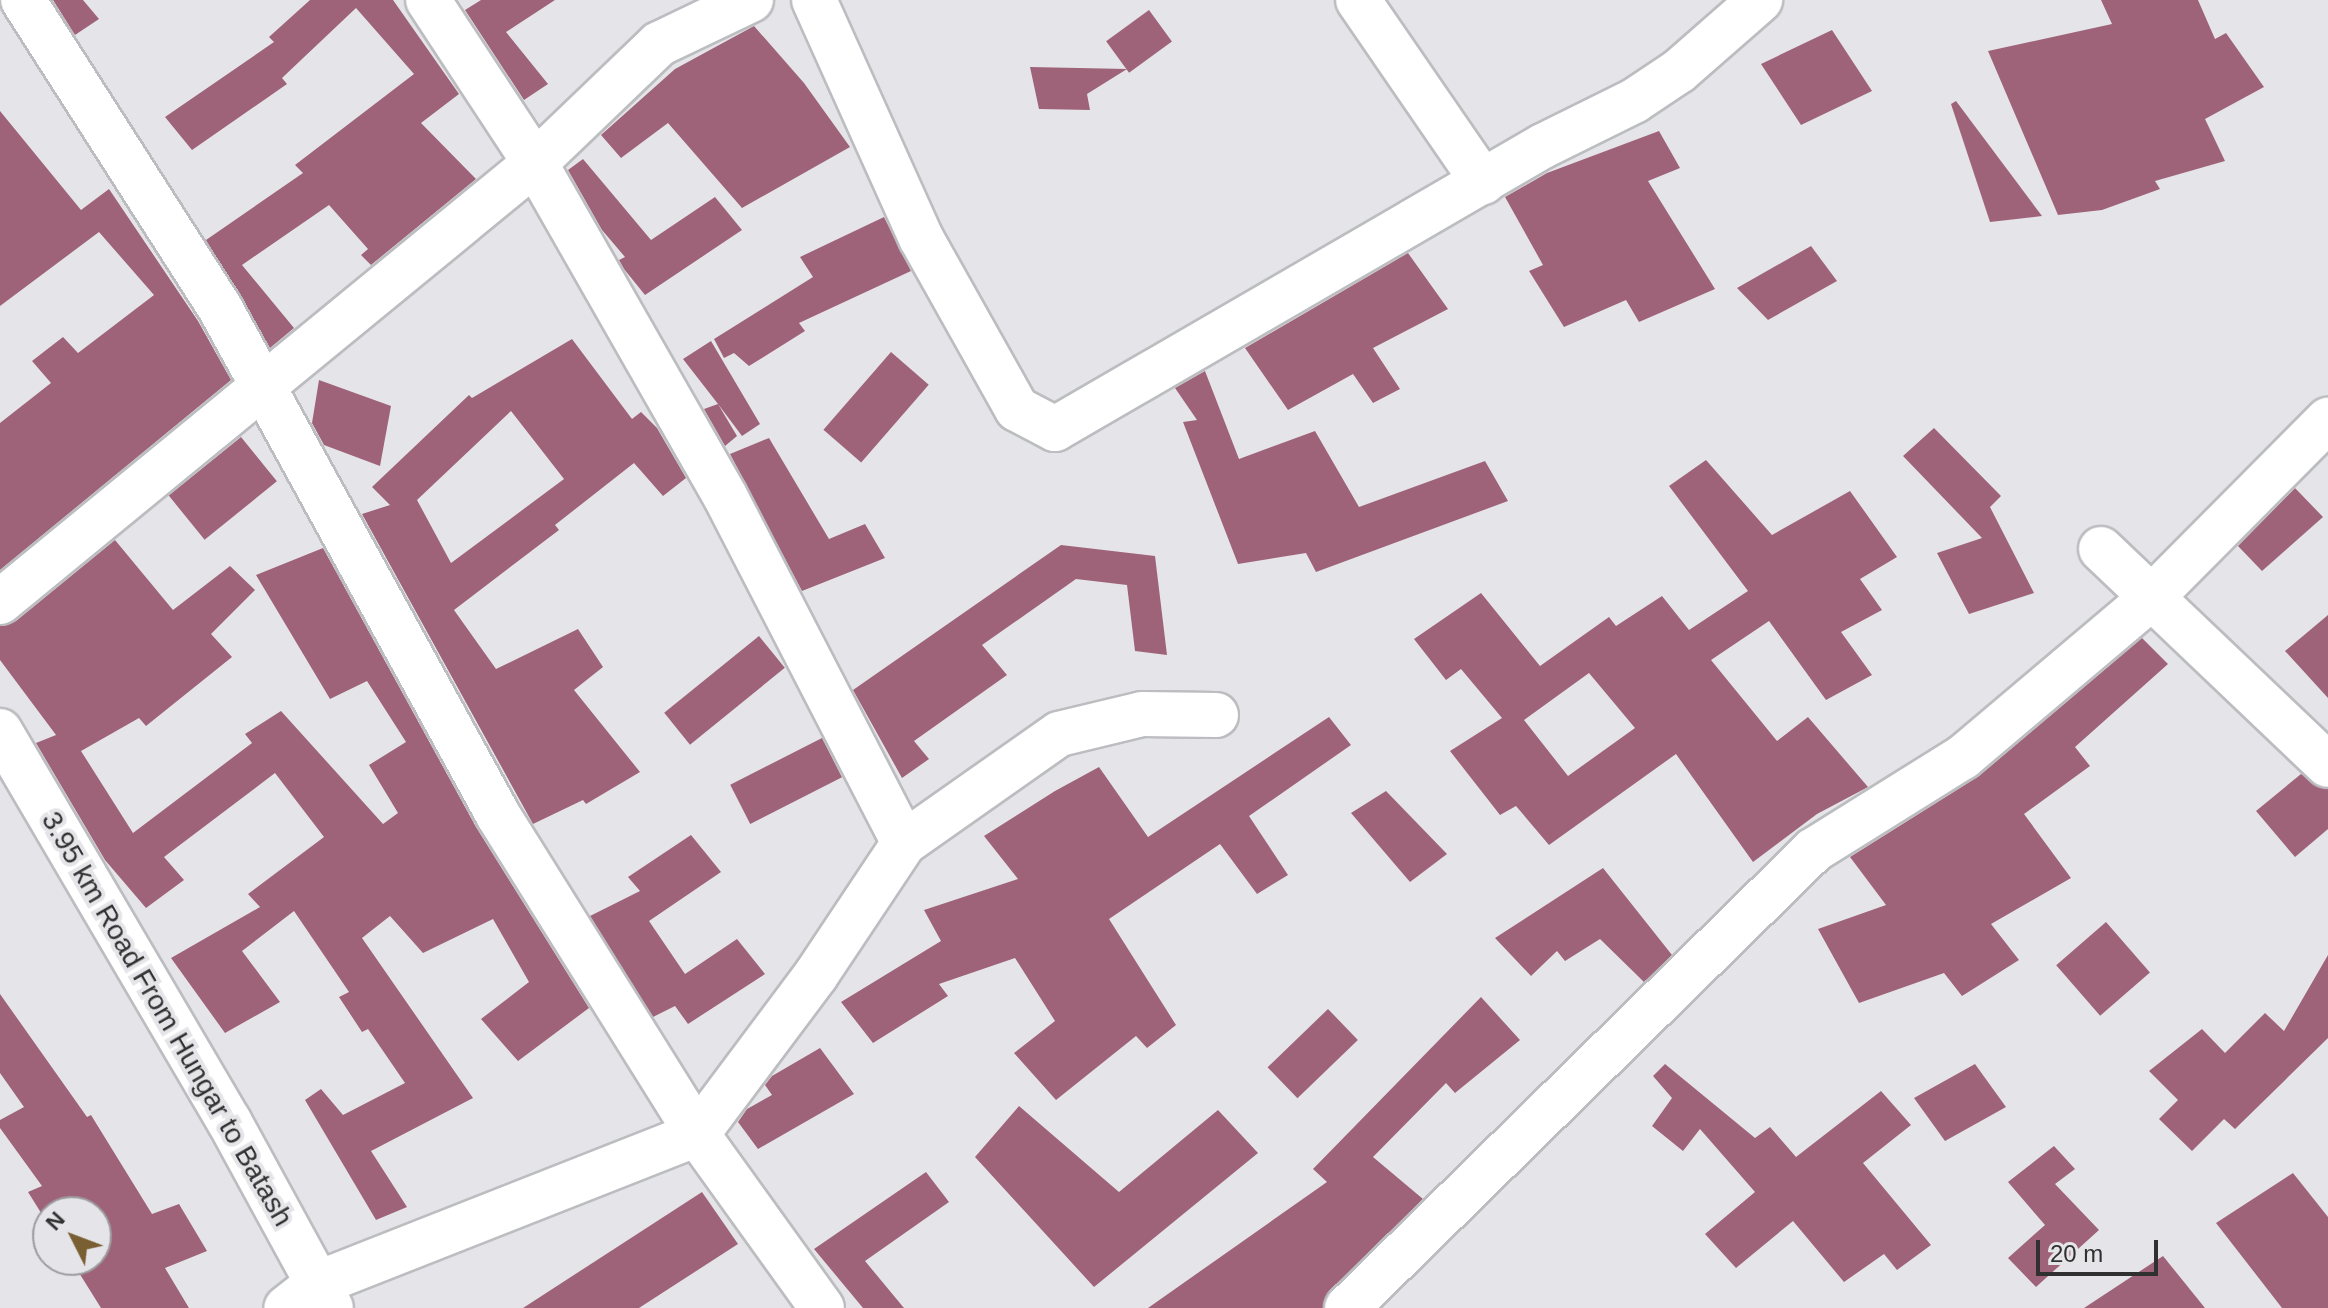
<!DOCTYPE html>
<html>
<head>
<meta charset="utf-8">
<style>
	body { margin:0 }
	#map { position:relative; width:2328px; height:1308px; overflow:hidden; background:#e5e5e9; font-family:Helvetica,sans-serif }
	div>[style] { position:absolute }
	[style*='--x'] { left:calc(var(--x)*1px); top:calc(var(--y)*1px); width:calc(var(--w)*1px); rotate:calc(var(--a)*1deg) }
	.building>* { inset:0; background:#9f6379; transform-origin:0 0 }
	.roads { filter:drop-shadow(2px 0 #bcbdc0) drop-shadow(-2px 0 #bcbdc0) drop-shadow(0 2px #bcbdc0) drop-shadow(0 -2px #bcbdc0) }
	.minor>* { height:44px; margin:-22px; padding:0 22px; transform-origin:22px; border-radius:22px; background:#fff }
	span { translate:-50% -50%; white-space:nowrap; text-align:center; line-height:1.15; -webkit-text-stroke:8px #e5e5e9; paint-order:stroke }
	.street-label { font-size:28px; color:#303031 }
	.north { position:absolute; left:32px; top:1196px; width:80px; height:80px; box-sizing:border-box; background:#e5e5e9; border:2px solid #9d9d9f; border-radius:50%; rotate:312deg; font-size:22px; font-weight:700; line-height:32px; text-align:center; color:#303031 }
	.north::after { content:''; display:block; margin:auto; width:28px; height:36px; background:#795f31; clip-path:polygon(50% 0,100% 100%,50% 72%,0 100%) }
	.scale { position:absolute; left:2036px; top:1240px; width:122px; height:36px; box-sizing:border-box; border:4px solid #303031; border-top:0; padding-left:10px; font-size:24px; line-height:28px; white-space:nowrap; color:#303031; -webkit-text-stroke:6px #e5e5e9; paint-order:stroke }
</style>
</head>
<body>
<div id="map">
	<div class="building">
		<div style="clip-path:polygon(53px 0,83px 0,99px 19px,75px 35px)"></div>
		<div style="clip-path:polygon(310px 0,393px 0,459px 94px,421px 123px,476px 179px,371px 265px,361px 255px,368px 249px,329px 205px,242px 265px,294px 328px,270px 348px,206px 240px,303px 173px,295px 165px,414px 74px,356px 8px,282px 78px,287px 84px,192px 150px,165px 117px,274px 42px,269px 37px)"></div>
		<div style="clip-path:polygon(481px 0,555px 0,506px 32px,548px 84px,524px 100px,465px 10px)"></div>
		<div style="clip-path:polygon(2101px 0,2198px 0,2215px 39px,2226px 33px,2264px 87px,2205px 119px,2225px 161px,2155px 181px,2160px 189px,2102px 210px,2058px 215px,1988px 51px,2112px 24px)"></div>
		<div style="left:1149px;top:10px;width:39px;height:53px;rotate:54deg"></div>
		<div style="clip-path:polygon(754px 26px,804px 83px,850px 147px,742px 208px,668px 123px,621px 158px,601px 135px,675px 69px)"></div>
		<div style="clip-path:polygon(1832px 30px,1872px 91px,1801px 125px,1761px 64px)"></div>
		<div style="clip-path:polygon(1030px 67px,1127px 69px,1087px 94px,1090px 110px,1039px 109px)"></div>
		<div style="clip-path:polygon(1956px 101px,2042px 216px,1990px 222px,1951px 104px)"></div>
		<div style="clip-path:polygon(0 111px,81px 210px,109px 189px,198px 321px,231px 380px,0 570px,0 423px,51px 383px,32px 361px,63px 337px,78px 353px,154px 295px,92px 224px,99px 232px,0 306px)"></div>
		<div style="clip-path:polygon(1659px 131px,1680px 168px,1648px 181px,1715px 289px,1639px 322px,1626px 300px,1564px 327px,1529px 271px,1543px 265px,1505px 197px,1547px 173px)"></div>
		<div style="clip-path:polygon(583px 159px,651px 240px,715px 197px,742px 230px,645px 295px,624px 269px,619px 260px,625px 257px,602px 230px,568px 170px)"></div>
		<div style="clip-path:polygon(884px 217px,911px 271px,799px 323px,805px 331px,749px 366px,734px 353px,724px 358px,714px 339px,813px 277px,800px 257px)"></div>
		<div style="clip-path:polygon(1811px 246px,1837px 281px,1768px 320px,1737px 288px)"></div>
		<div style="clip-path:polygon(1408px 253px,1448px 309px,1373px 348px,1400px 389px,1373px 403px,1353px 374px,1288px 410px,1245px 348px)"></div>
		<div style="clip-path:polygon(evenodd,572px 339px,632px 419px,641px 412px,657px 428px,686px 478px,663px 496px,634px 463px,555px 525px,559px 530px,454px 610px,496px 669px,578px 629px,603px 667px,574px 690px,640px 772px,586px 804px,583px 800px,533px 824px,362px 514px,390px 505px,372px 487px,469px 395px,472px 398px,572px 339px,511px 411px,564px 479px,451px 563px,417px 500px,511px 411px)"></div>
		<div style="clip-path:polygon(711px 341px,760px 424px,742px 436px,718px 404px,737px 436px,725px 446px,704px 409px,718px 404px,683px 359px)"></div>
		<div style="left:891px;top:352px;width:50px;height:103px;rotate:41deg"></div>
		<div style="clip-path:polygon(1205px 371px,1239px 459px,1315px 431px,1359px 507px,1485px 461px,1508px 501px,1316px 572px,1306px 553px,1238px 564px,1183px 422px,1197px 420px,1175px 388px)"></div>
		<div style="clip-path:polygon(319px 380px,391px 406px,380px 466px,324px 445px,312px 423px)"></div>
		<div style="clip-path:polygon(1934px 428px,2001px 496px,1990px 507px,2034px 593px,1969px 614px,1937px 553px,1982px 538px,1903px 456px)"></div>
		<div style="left:241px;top:437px;width:57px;height:93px;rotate:51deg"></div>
		<div style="clip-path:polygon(769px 438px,829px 539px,865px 524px,885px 558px,802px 591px,730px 454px)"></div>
		<div style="clip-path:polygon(evenodd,1706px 460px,1772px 535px,1850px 491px,1897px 557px,1860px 579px,1882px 610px,1841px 632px,1872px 675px,1826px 700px,1769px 621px,1711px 660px,1777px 741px,1808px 717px,1868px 787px,1817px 814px,1753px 862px,1676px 754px,1549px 845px,1516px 806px,1500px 815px,1450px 751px,1502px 718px,1461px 669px,1446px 680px,1414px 639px,1481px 593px,1540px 666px,1609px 617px,1616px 626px,1662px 596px,1689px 630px,1748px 591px,1669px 486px,1706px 460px,1589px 673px,1635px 728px,1568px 776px,1524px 720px,1589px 673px)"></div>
		<div style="clip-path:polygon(2295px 488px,2323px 517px,2262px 571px,2238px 546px)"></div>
		<div style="clip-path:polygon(115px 540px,173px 610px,230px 566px,255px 590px,211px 634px,232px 657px,146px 726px,139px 718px,81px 751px,133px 833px,252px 743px,245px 734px,281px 711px,383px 824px,398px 813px,369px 765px,406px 742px,367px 681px,330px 699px,256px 575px,323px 548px,476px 827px,589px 1008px,518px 1061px,481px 1019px,529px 982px,493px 919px,423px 953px,390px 916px,362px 938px,473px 1098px,371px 1151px,407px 1207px,376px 1220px,305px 1100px,321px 1089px,343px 1115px,405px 1083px,368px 1029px,362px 1032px,339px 997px,349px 992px,294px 911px,242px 951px,280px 1002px,225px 1033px,171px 958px,260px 907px,248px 894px,324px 837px,275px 773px,164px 857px,184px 880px,146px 908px,105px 860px,36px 743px,56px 735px,0 660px,0 626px,16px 621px)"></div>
		<div style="clip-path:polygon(1061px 545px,1155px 556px,1167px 655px,1135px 651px,1127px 585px,1076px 579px,982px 645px,1007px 675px,914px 741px,929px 759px,902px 778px,853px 690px)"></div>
		<div style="clip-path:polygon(2328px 615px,2328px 698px,2285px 651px)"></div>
		<div style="left:759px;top:636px;width:41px;height:122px;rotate:51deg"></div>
		<div style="clip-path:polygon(2142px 638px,2168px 664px,2075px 747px,2090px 766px,2024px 814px,2071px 878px,1991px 924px,2019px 960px,1962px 996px,1944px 973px,1859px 1003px,1818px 929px,1886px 905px,1850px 857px,1979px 776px)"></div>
		<div style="clip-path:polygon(1329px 717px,1351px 745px,1249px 816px,1288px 875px,1257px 894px,1220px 844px,1109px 919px,1176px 1025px,1147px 1048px,1136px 1036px,1056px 1100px,1014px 1053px,1055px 1021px,1015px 958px,939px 984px,948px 996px,873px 1043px,841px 1002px,941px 941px,924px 910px,1018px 879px,984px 836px,1055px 791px,1099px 767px,1148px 837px)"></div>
		<div style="left:822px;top:738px;width:44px;height:103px;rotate:63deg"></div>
		<div style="clip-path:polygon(2301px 774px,2328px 789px,2328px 829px,2295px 857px,2256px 811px)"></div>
		<div style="clip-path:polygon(1386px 791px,1447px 854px,1410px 882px,1351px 813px)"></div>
		<div style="clip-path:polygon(691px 835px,721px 872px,649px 921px,685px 974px,737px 939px,765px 974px,688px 1024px,675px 1006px,653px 1017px,590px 916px,640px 891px,628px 877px)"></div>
		<div style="clip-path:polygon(1603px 868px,1672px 955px,1644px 982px,1600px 939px,1565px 961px,1557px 951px,1531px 976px,1495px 938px)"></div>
		<div style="left:2106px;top:922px;width:67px;height:66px;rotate:49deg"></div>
		<div style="clip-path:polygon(2328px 955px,2328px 1038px,2235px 1129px,2224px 1119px,2192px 1151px,2159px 1119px,2178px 1100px,2149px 1071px,2202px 1029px,2225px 1053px,2265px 1013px,2284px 1031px)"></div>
		<div style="clip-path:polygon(0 994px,87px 1117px,91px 1115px,152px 1214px,179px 1204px,207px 1251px,165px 1268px,189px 1308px,101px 1308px,71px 1260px,96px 1260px,96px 1212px,48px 1212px,48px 1224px,28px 1192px,42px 1186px,0 1128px,0 1120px,24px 1107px,0 1073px)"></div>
		<div style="clip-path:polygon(1481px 997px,1520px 1040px,1455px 1093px,1446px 1083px,1373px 1157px,1423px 1199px,1330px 1290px,1323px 1308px,1148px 1308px,1327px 1182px,1313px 1169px)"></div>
		<div style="left:1328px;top:1009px;width:43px;height:84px;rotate:46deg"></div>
		<div style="clip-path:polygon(820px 1048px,854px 1094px,758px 1149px,738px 1122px,747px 1109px,772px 1095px,765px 1085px,772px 1076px)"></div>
		<div style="clip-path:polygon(1665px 1064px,1755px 1138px,1770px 1127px,1796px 1157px,1881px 1091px,1911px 1125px,1863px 1163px,1931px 1245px,1897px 1270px,1884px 1254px,1844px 1282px,1793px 1221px,1736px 1268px,1705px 1234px,1755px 1192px,1700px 1129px,1683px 1151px,1652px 1126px,1672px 1098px,1653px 1076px)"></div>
		<div style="clip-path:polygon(1975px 1064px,2006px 1107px,1945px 1141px,1914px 1098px)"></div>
		<div style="clip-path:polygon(1019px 1106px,1119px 1192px,1218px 1110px,1258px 1153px,1094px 1287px,975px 1157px)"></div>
		<div style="clip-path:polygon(2054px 1146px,2075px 1169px,2055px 1184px,2099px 1230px,2036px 1287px,2008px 1258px,2045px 1225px,2008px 1182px)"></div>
		<div style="clip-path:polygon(926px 1172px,949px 1202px,865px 1261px,904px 1308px,863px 1308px,814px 1249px)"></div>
		<div style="clip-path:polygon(2293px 1173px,2328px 1217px,2328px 1308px,2282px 1308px,2216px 1223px)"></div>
		<div style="clip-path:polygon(702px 1192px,738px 1244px,639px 1308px,523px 1308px)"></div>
		<div style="clip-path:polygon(2163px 1256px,2205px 1308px,2084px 1308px)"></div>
	</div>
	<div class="roads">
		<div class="minor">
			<div style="--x:23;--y:0;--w:366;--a:57.4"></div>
			<div style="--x:220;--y:308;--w:578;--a:61.26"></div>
			<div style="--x:498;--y:815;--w:376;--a:58"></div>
			<div style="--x:697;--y:1134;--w:409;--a:158.5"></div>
			<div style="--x:317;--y:1284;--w:39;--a:142"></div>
			<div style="--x:428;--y:0;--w:195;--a:56.7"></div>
			<div style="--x:535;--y:163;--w:383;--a:60.3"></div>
			<div style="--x:725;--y:496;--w:390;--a:62.7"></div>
			<div style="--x:904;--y:843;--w:159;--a:123.7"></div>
			<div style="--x:816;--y:975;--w:199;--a:126.8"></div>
			<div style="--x:697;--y:1134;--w:214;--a:54.3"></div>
			<div style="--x:814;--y:0;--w:261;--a:65.8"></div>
			<div style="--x:921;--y:238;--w:196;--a:60.7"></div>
			<div style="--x:1017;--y:409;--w:43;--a:27.8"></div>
			<div style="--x:1055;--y:429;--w:564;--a:-30.11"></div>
			<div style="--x:1543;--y:146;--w:102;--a:-26.3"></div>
			<div style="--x:1634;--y:101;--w:54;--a:-33.7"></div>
			<div style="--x:1679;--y:71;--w:108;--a:-41.2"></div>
			<div style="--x:1358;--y:0;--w:221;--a:55.5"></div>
			<div style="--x:2101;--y:549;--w:313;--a:43.6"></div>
			<div style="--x:0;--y:602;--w:692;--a:-39.37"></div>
			<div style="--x:535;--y:163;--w:172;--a:-43.8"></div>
			<div style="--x:659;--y:44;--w:102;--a:-25.6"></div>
			<div style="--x:0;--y:731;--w:452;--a:59.6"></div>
			<div style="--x:229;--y:1121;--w:213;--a:61.4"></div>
			<div style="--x:904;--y:843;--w:189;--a:-35.1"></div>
			<div style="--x:1059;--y:734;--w:85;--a:-13.5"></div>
			<div style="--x:1142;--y:714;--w:74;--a:0.8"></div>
			<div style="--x:1347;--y:1308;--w:654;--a:-44.44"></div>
			<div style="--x:1814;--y:850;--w:176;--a:-32"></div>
			<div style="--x:1963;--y:757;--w:248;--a:-40.2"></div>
			<div style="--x:2152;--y:597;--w:250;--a:-45.2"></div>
		</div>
	</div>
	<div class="street-label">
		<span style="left:167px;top:1019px;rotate:60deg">3.95 km Road From Hungar to Batash</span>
	</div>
	<div class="north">N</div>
	<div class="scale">20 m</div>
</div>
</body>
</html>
